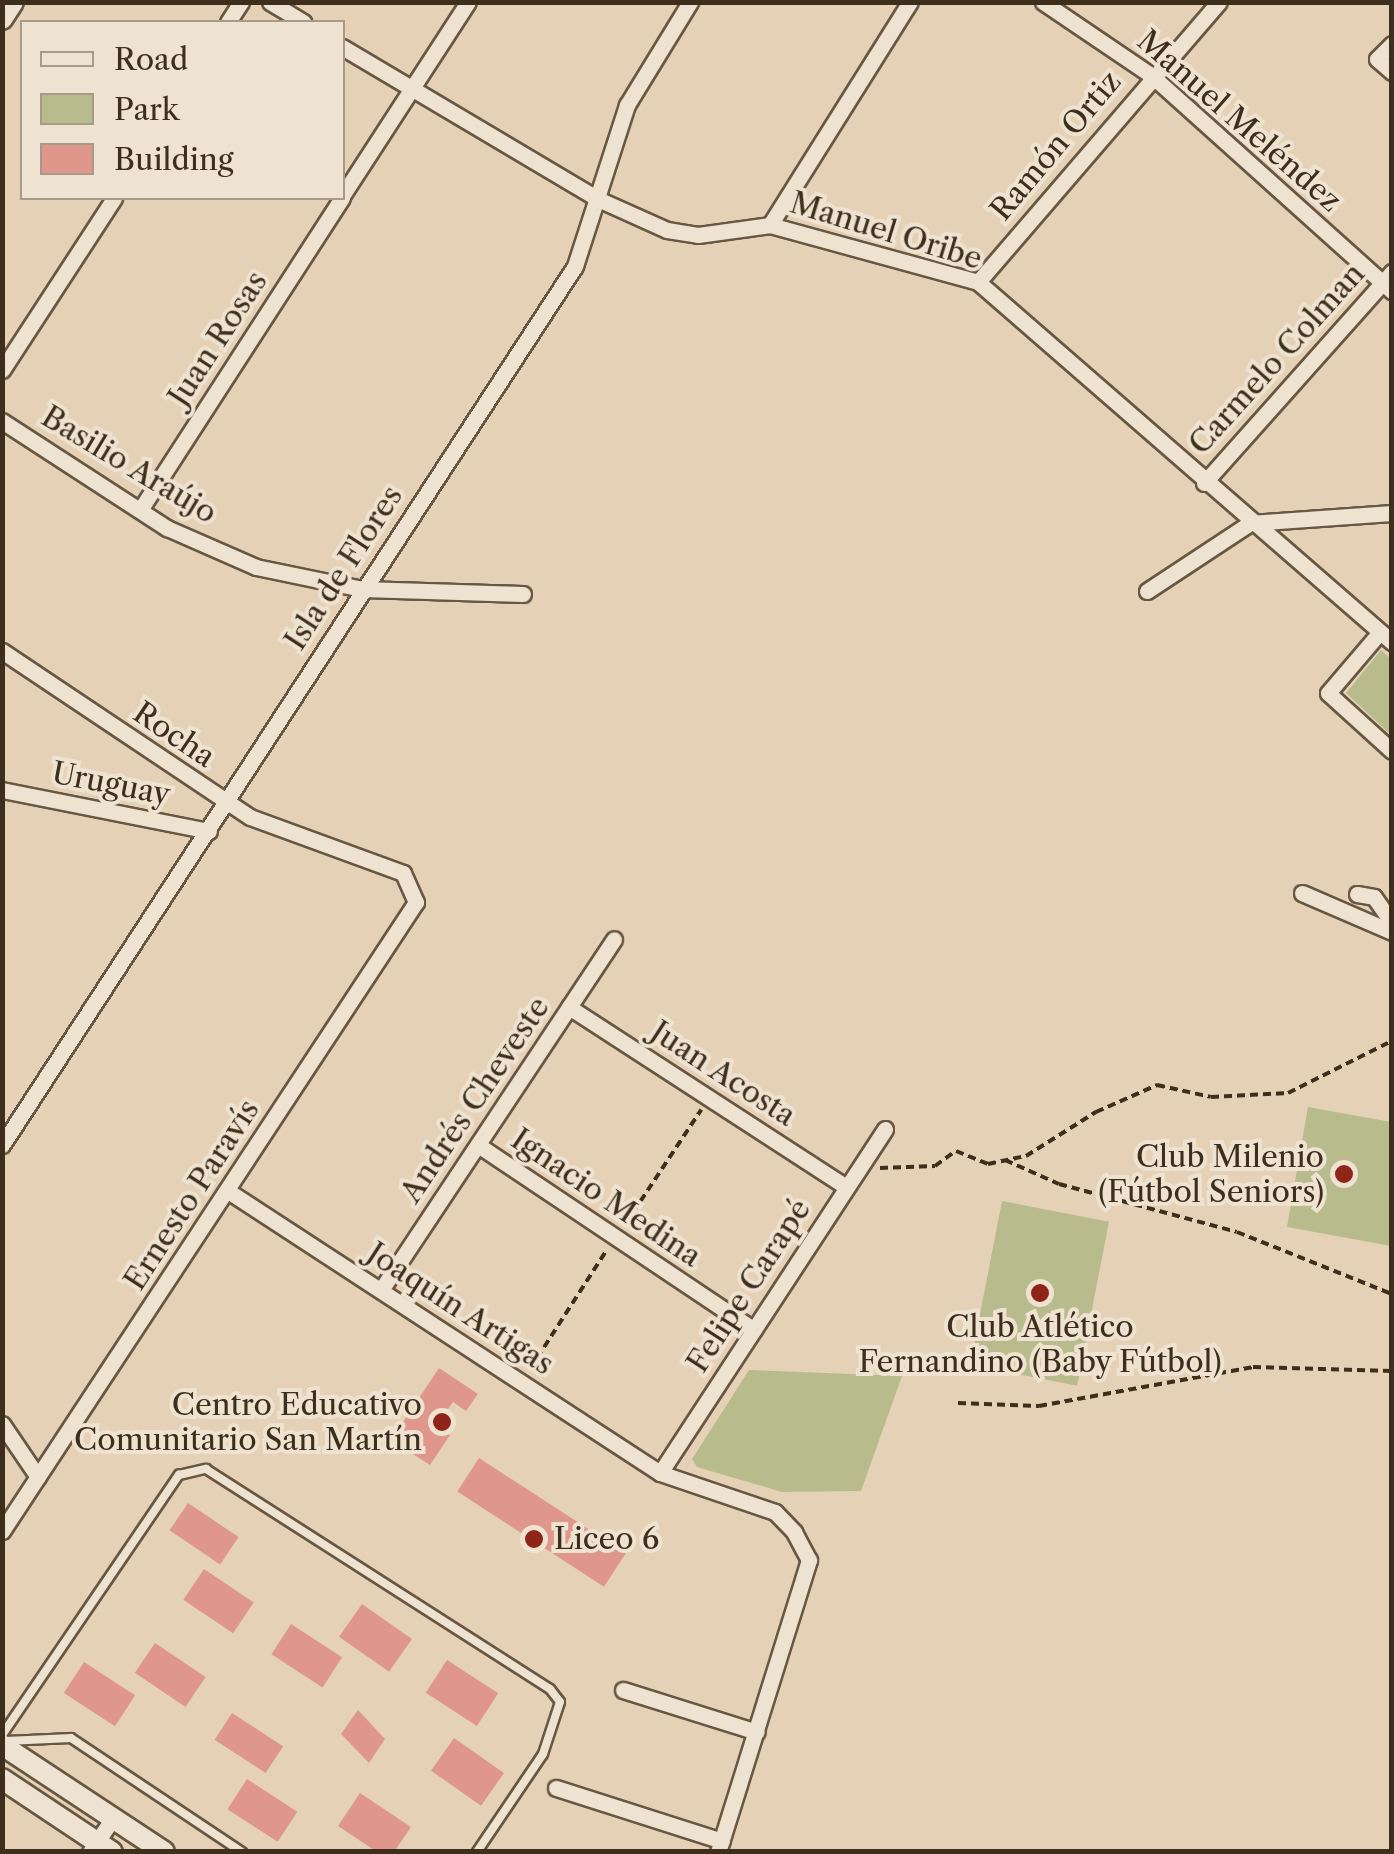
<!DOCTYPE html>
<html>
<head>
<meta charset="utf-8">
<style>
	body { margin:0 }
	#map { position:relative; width:1394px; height:1854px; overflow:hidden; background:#e5d2b6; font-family:"Libre Caslon Text",serif }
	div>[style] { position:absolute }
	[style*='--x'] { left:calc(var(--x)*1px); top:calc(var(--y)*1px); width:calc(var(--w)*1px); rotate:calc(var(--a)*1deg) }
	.green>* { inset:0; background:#b8bb8b; transform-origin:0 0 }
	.building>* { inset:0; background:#df978c; transform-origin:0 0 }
	.path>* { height:4px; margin-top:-2px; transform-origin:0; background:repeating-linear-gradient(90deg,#3e2e1c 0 8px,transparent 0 13px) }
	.roads { filter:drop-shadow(2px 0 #685742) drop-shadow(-2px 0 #685742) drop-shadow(0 2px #685742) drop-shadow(0 -2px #685742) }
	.lane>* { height:8px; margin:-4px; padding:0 4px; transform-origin:4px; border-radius:4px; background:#eee2d0 }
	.street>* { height:15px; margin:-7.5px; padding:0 7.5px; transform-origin:7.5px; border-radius:7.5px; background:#eee2d0 }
	.secondary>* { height:20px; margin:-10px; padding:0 10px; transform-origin:10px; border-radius:10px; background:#eee2d0 }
	.dots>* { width:28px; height:28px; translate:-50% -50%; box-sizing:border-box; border:5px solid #eee2d0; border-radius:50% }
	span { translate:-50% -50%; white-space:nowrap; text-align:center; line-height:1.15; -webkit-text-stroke:8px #eee2d0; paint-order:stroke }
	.street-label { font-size:30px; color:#3e2e1c }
	.poi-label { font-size:30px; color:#3e2e1c }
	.right { translate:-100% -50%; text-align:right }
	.left { translate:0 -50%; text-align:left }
	.frame { position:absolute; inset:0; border:5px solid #3e2e1c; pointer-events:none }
	.legend { position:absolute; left:20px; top:20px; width:325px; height:180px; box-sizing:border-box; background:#eee2d0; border:2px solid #a89a88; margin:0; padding:12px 18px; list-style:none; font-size:30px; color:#3e2e1c }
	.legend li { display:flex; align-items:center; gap:20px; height:50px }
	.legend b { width:50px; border:2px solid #a89a88 }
</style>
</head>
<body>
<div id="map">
	<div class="green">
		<div style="clip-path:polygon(1381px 650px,1391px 659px,1391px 735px,1346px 693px)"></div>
		<div style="clip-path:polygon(1308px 1107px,1391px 1122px,1391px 1246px,1287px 1227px)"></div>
		<div style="left:1002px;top:1201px;width:109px;height:167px;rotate:11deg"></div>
		<div style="clip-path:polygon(749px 1370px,902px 1376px,861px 1491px,782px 1492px,697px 1467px,692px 1459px)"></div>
	</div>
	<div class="building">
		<div style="clip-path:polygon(439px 1368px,478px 1394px,466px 1411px,453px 1402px,436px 1426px,450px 1435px,430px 1465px,391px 1440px)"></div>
		<div style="left:479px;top:1458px;width:175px;height:40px;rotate:33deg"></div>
		<div style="left:188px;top:1503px;width:61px;height:33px;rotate:34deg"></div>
		<div style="left:204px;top:1569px;width:60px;height:37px;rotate:34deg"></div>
		<div style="left:362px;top:1604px;width:61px;height:40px;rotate:35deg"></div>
		<div style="left:291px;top:1624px;width:61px;height:36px;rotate:33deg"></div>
		<div style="left:155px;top:1643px;width:61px;height:36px;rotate:34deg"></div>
		<div style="left:447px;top:1660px;width:61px;height:39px;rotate:33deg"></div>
		<div style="left:84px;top:1662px;width:61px;height:37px;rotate:33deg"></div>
		<div style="clip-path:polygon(358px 1710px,385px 1739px,369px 1763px,341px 1734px)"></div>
		<div style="left:232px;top:1713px;width:61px;height:32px;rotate:33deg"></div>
		<div style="left:454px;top:1738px;width:61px;height:40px;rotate:35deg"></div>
		<div style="left:247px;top:1779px;width:60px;height:36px;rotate:33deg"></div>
		<div style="clip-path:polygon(360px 1793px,411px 1827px,394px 1852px,377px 1852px,338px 1826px)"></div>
	</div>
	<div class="path">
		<div style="--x:1005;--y:1160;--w:59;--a:24"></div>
		<div style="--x:1059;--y:1184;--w:184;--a:15.1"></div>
		<div style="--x:1237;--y:1232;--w:167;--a:21.8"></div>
		<div style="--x:880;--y:1168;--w:55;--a:-2.1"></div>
		<div style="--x:935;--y:1166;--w:26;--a:-36"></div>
		<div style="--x:956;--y:1151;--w:35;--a:22"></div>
		<div style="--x:988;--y:1164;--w:39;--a:-12"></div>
		<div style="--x:1026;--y:1156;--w:83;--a:-32.2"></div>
		<div style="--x:1096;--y:1112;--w:67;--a:-23.9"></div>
		<div style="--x:1157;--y:1085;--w:55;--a:12.5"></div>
		<div style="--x:1211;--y:1097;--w:77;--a:-3"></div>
		<div style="--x:1288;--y:1093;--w:116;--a:-26.6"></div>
		<div style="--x:626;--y:1223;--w:136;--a:-56.4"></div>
		<div style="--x:530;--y:1369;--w:140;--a:-57.2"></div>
		<div style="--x:958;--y:1403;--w:81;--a:2.1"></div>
		<div style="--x:1039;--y:1406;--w:218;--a:-10.3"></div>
		<div style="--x:1253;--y:1367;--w:139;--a:1.6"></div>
	</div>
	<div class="roads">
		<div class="lane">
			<div style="--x:2;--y:1735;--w:315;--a:-55.8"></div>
			<div style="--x:179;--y:1475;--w:28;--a:-13"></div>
			<div style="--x:206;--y:1469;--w:408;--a:32.6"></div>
			<div style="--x:550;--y:1689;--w:16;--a:52"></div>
			<div style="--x:560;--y:1702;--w:55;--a:108.1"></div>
			<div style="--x:543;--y:1754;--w:118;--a:124"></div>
			<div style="--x:6;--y:1741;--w:65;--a:-2.6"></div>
			<div style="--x:71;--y:1738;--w:206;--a:33.7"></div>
		</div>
		<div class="street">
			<div style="--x:270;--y:2;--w:39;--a:31"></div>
			<div style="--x:1043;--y:2;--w:130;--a:34.1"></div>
			<div style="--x:1151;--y:75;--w:324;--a:41.9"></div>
			<div style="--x:228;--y:22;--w:24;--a:-57"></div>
			<div style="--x:1392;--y:44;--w:21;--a:135"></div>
			<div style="--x:1377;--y:59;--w:20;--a:41"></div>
			<div style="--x:342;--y:47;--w:300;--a:30.7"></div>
			<div style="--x:600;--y:200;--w:73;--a:24.1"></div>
			<div style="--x:667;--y:230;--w:31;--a:9"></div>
			<div style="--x:698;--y:235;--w:73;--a:-7.9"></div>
			<div style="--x:770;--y:225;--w:216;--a:15.3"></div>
			<div style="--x:978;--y:282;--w:549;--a:41.01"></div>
			<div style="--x:342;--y:196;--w:231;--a:-57"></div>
			<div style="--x:770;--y:225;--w:263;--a:-57.9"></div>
			<div style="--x:978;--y:282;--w:369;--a:-49.3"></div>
			<div style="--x:2;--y:370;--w:205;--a:-56.9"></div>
			<div style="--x:2;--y:421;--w:197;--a:33"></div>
			<div style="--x:167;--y:528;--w:97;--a:23.7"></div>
			<div style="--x:256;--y:567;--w:108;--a:11.7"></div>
			<div style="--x:362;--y:589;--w:161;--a:1.8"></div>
			<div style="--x:1204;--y:483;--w:283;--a:-48.3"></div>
			<div style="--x:140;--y:510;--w:372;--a:-57.1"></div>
			<div style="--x:1147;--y:591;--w:123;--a:-33.4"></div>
			<div style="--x:1250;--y:523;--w:142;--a:-4"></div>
			<div style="--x:1380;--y:632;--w:80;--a:130.4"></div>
			<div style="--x:1328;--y:693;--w:86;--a:42.2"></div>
			<div style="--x:2;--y:651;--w:298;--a:33.8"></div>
			<div style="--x:250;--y:817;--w:163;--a:20.1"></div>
			<div style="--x:403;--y:873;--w:32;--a:66"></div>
			<div style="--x:416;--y:902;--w:753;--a:123.35"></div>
			<div style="--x:2;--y:790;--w:211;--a:11.2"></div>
			<div style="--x:1302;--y:893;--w:98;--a:23.4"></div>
			<div style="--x:1357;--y:894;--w:17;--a:10"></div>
			<div style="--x:1374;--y:897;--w:32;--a:55"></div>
			<div style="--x:569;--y:1007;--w:330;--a:33"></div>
			<div style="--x:2;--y:1145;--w:1049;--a:-56.9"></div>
			<div style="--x:575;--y:266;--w:169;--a:-72.1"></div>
			<div style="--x:627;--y:105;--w:121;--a:-58.5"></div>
			<div style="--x:478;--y:1145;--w:332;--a:33.8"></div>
			<div style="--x:228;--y:1191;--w:516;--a:33.14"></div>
			<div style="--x:660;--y:1473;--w:121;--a:18.7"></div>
			<div style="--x:775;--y:1512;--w:28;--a:46"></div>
			<div style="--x:794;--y:1532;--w:32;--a:62"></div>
			<div style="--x:809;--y:1560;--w:306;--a:107.3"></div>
			<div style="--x:381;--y:1290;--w:421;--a:-56.4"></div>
			<div style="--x:2;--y:1424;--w:64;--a:55.8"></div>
			<div style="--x:660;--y:1473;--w:411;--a:-56.8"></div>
			<div style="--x:623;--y:1690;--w:140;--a:17.4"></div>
			<div style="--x:556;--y:1788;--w:174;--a:17.7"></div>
			<div style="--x:90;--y:1852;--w:41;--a:-55.9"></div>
		</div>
		<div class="secondary">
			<div style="--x:2;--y:19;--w:20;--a:-57"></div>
			<div style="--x:2;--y:1745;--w:194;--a:33.4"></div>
			<div style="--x:2;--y:1779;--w:132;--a:33.6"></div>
		</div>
	</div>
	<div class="dots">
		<div style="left:1344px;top:1174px;background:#8f2418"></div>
		<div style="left:1040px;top:1293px;background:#8f2418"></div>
		<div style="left:442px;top:1422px;background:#8f2418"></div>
		<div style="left:534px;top:1539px;background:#8f2418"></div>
	</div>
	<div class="street-label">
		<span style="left:1239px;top:121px;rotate:41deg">Manuel Meléndez</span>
		<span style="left:1056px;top:146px;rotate:-50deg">Ramón Ortiz</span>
		<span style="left:886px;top:231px;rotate:17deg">Manuel Oribe</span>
		<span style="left:218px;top:339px;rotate:-57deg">Juan Rosas</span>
		<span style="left:1277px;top:359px;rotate:-48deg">Carmelo Colman</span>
		<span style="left:129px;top:465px;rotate:31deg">Basilio Araújo</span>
		<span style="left:344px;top:568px;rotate:-57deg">Isla de Flores</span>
		<span style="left:174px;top:735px;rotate:34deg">Rocha</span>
		<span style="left:111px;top:784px;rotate:11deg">Uruguay</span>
		<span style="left:723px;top:1074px;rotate:33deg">Juan Acosta</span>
		<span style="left:475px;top:1100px;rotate:-56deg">Andrés Cheveste</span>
		<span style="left:192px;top:1195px;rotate:-57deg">Ernesto Paravís</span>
		<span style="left:606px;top:1198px;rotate:34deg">Ignacio Medina</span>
		<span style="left:749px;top:1286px;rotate:-57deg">Felipe Carapé</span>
		<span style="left:460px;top:1309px;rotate:33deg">Joaquín Artigas</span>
	</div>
	<div class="poi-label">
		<span class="right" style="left:1324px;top:1174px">Club Milenio<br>(Fútbol Seniors)</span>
		<span style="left:1040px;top:1344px">Club Atlético<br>Fernandino (Baby Fútbol)</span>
		<span class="right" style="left:422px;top:1422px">Centro Educativo<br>Comunitario San Martín</span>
		<span class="left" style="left:554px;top:1539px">Liceo 6</span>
	</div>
	<div class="frame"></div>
	<ul class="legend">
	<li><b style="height:12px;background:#eee2d0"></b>Road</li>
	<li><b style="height:28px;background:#b8bb8b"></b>Park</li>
	<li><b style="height:28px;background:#df978c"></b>Building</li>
	</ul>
</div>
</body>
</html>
